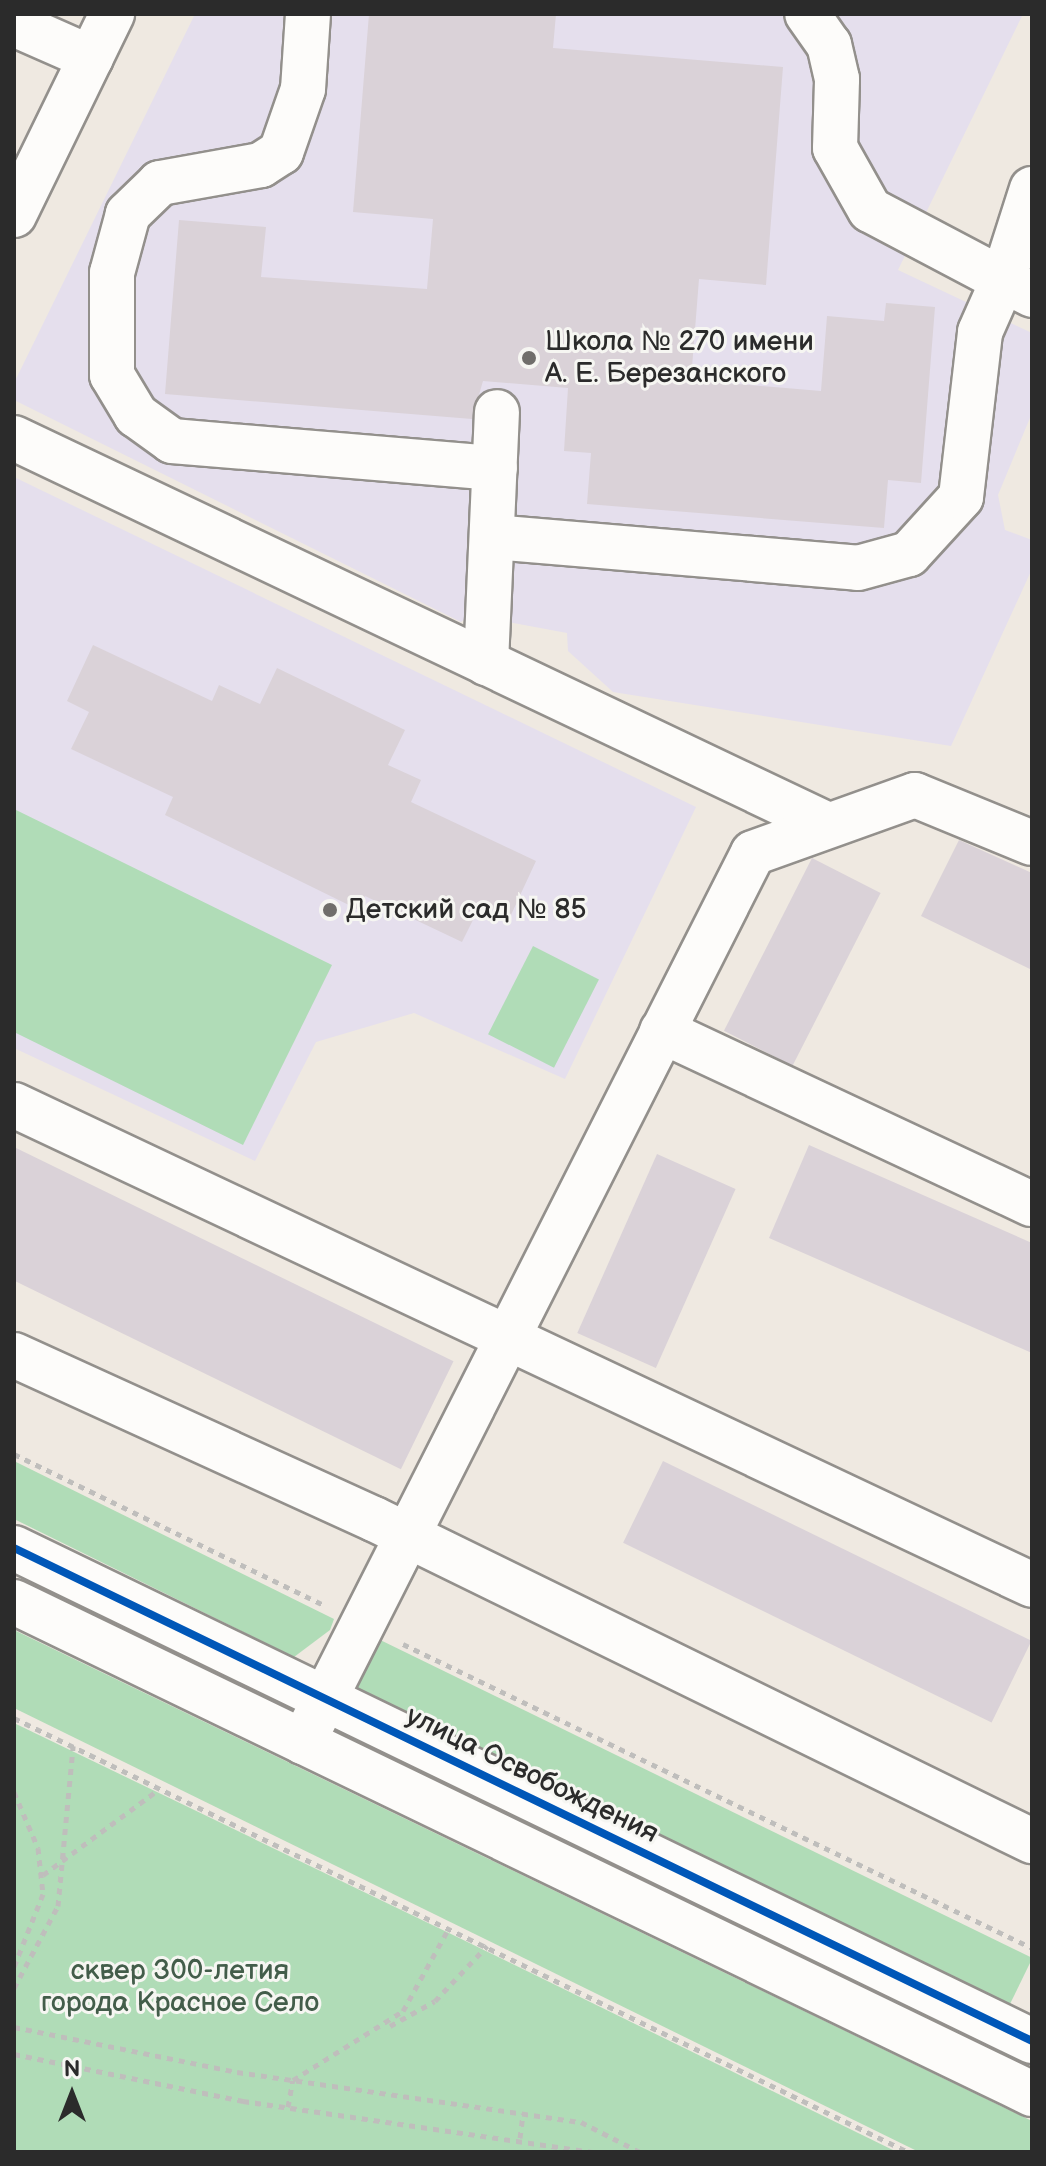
<!DOCTYPE html>
<html>
<head>
<meta charset="utf-8">
<style>
	body { margin:0 }
	#map { position:relative; width:1046px; height:2166px; overflow:hidden; background:#efe9e1; font-family:"Balsamiq Sans",sans-serif }
	div>[style] { position:absolute }
	[style*='--x'] { left:calc(var(--x)*1px); top:calc(var(--y)*1px); width:calc(var(--w)*1px); rotate:calc(var(--a)*1deg) }
	.built>* { inset:0; background:#e5dfed }
	.green>* { inset:0; background:#b0dcb7; transform-origin:0 0 }
	.building>* { inset:0; background:#dad2d8; transform-origin:0 0 }
	.path>* { height:5px; margin-top:-2.5px; transform-origin:0; background:repeating-linear-gradient(90deg,#bfbebc 0 6px,transparent 0 12px) }
	.roads { filter:drop-shadow(2px 0 #93908c) drop-shadow(-2px 0 #93908c) drop-shadow(0 2px #93908c) drop-shadow(0 -2px #93908c) }
	.minor>* { height:44px; margin:-22px; padding:0 22px; transform-origin:22px; border-radius:22px; background:#fdfcfa }
	.cycleway>* { height:8px; margin:-4px; padding:0 4px; transform-origin:4px; border-radius:4px; background:#0057b8 }
	.dots>* { width:22px; height:22px; translate:-50% -50%; box-sizing:border-box; border:4px solid #f6f6f2; border-radius:50% }
	span { translate:-50% -50%; white-space:nowrap; text-align:center; line-height:1.15; -webkit-text-stroke:6px #f6f6f2; paint-order:stroke }
	.poi-label { font-size:28px; color:#2b2b2b }
	.left { translate:0 -50%; text-align:left }
	.street-label { font-size:28px; color:#2b2b2b }
	.park-label { font-size:28px; color:#435d4a }
	.frame { position:absolute; inset:0; border:16px solid #2b2b2b; pointer-events:none }
	.north { position:absolute; left:32px; top:2054px; width:80px; height:80px; -webkit-text-stroke:6px #f6f6f2; paint-order:stroke; rotate:0deg; font-size:22px; font-weight:700; line-height:32px; text-align:center; color:#2b2b2b }
	.north::after { content:''; display:block; margin:auto; width:28px; height:36px; background:#2b2b2b; clip-path:polygon(50% 0,100% 100%,50% 72%,0 100%) }
</style>
</head>
<body>
<div id="map">
	<div class="built">
		<div style="clip-path:polygon(195px 14px,1023px 14px,898px 270px,1032px 333px,1032px 413px,998px 495px,1005px 530px,1032px 540px,1032px 569px,951px 746px,613px 692px,568px 651px,567px 633px,470px 615px,461px 622px,14px 400px,14px 383px)"></div>
		<div style="clip-path:polygon(14px 477px,696px 807px,565px 1079px,414px 1013px,316px 1042px,255px 1161px,14px 1048px)"></div>
	</div>
	<div class="green">
		<div style="clip-path:polygon(14px 809px,332px 965px,243px 1145px,14px 1032px)"></div>
		<div style="left:533px;top:946px;width:74px;height:99px;rotate:27deg"></div>
		<div style="clip-path:polygon(14px 1461px,334px 1619px,330px 1630px,294px 1657px,14px 1519px)"></div>
		<div style="clip-path:polygon(14px 1630px,1032px 2121px,1032px 2152px,919px 2152px,14px 1708px)"></div>
		<div style="left:370px;top:1635px;width:737px;height:54px;rotate:26deg"></div>
		<div style="clip-path:polygon(14px 1723px,451px 1934px,897px 2152px,14px 2152px)"></div>
	</div>
	<div class="building">
		<div style="clip-path:polygon(369px 14px,556px 14px,553px 48px,783px 67px,766px 285px,699px 279px,691px 380px,821px 391px,827px 316px,884px 321px,886px 303px,935px 307px,921px 483px,888px 480px,884px 528px,587px 504px,591px 453px,564px 451px,568px 388px,483px 381px,472px 419px,165px 394px,179px 220px,266px 227px,261px 277px,427px 289px,433px 219px,353px 212px)"></div>
		<div style="clip-path:polygon(93px 645px,212px 701px,219px 685px,260px 704px,277px 668px,405px 730px,388px 765px,421px 780px,411px 802px,536px 861px,510px 917px,481px 904px,462px 942px,365px 896px,359px 910px,165px 815px,173px 797px,71px 749px,89px 712px,67px 701px)"></div>
		<div style="clip-path:polygon(959px 840px,1032px 873px,1032px 970px,921px 916px)"></div>
		<div style="left:812px;top:858px;width:77px;height:194px;rotate:27deg"></div>
		<div style="clip-path:polygon(809px 1145px,1032px 1243px,1032px 1353px,769px 1238px)"></div>
		<div style="left:14px;top:1147px;width:489px;height:120px;rotate:26deg"></div>
		<div style="left:657px;top:1154px;width:86px;height:196px;rotate:24deg"></div>
		<div style="left:663px;top:1461px;width:410px;height:91px;rotate:26deg"></div>
	</div>
	<div class="path">
		<div style="--x:14;--y:1454;--w:343;--a:26"></div>
		<div style="--x:403;--y:1644;--w:699;--a:25.79"></div>
		<div style="--x:14;--y:1718;--w:994;--a:25.89"></div>
		<div style="--x:14;--y:1792;--w:61;--a:66.8"></div>
		<div style="--x:38;--y:1848;--w:46;--a:83.8"></div>
		<div style="--x:43;--y:1894;--w:79;--a:111.7"></div>
		<div style="--x:43;--y:1875;--w:143;--a:-36.5"></div>
		<div style="--x:14;--y:1988;--w:93;--a:-61.8"></div>
		<div style="--x:58;--y:1906;--w:161;--a:-84.6"></div>
		<div style="--x:390;--y:2026;--w:51;--a:-29.1"></div>
		<div style="--x:435;--y:2001;--w:76;--a:-46.6"></div>
		<div style="--x:14;--y:2027;--w:227;--a:11.4"></div>
		<div style="--x:237;--y:2072;--w:348;--a:8.3"></div>
		<div style="--x:581;--y:2122;--w:66;--a:27"></div>
		<div style="--x:14;--y:2054;--w:234;--a:11.6"></div>
		<div style="--x:243;--y:2101;--w:353;--a:8.3"></div>
		<div style="--x:288;--y:2107;--w:27;--a:-80"></div>
		<div style="--x:293;--y:2080;--w:130;--a:-32.1"></div>
		<div style="--x:403;--y:2011;--w:95;--a:-61"></div>
		<div style="--x:520;--y:2138;--w:25;--a:-83"></div>
	</div>
	<div class="roads">
		<div class="minor">
			<div style="--x:308;--y:14;--w:75;--a:93.8"></div>
			<div style="--x:303;--y:89;--w:67;--a:109.2"></div>
			<div style="--x:281;--y:152;--w:24;--a:147"></div>
			<div style="--x:261;--y:165;--w:103;--a:169.9"></div>
			<div style="--x:160;--y:183;--w:45;--a:135.9"></div>
			<div style="--x:128;--y:214;--w:61;--a:105.2"></div>
			<div style="--x:112;--y:273;--w:102;--a:90"></div>
			<div style="--x:112;--y:375;--w:47;--a:59"></div>
			<div style="--x:136;--y:415;--w:44;--a:35.8"></div>
			<div style="--x:172;--y:441;--w:324;--a:4.8"></div>
			<div style="--x:14;--y:24;--w:84;--a:23.8"></div>
			<div style="--x:1032;--y:189;--w:96;--a:107.7"></div>
			<div style="--x:1003;--y:280;--w:33;--a:27"></div>
			<div style="--x:14;--y:215;--w:224;--a:-64"></div>
			<div style="--x:14;--y:438;--w:901;--a:25.43"></div>
			<div style="--x:492;--y:537;--w:367;--a:4.8"></div>
			<div style="--x:858;--y:568;--w:53;--a:-15.4"></div>
			<div style="--x:909;--y:554;--w:77;--a:-47.6"></div>
			<div style="--x:961;--y:497;--w:166;--a:-83.4"></div>
			<div style="--x:980;--y:332;--w:57;--a:-66.1"></div>
			<div style="--x:1003;--y:280;--w:150;--a:-152.2"></div>
			<div style="--x:870;--y:210;--w:71;--a:-119.4"></div>
			<div style="--x:835;--y:148;--w:69;--a:-88.3"></div>
			<div style="--x:837;--y:79;--w:35;--a:-103"></div>
			<div style="--x:829;--y:45;--w:38;--a:-125"></div>
			<div style="--x:486;--y:663;--w:251;--a:-87.5"></div>
			<div style="--x:662;--y:1031;--w:408;--a:25.1"></div>
			<div style="--x:14;--y:1105;--w:1125;--a:25.24"></div>
			<div style="--x:14;--y:1355;--w:396;--a:24.5"></div>
			<div style="--x:374;--y:1519;--w:733;--a:26.08"></div>
			<div style="--x:14;--y:1548;--w:1131;--a:25.84"></div>
			<div style="--x:14;--y:1602;--w:1131;--a:25.79"></div>
			<div style="--x:303;--y:1742;--w:996;--a:-63.15"></div>
			<div style="--x:753;--y:853;--w:172;--a:-19.7"></div>
			<div style="--x:915;--y:795;--w:126;--a:22.3"></div>
		</div>
	</div>
	<div class="cycleway">
		<div style="--x:14;--y:1548;--w:1131;--a:25.84"></div>
	</div>
	<div class="dots">
		<div style="left:529px;top:358px;background:#706e6b"></div>
		<div style="left:330px;top:910px;background:#706e6b"></div>
	</div>
	<div class="poi-label">
		<span class="left" style="left:545px;top:358px">Школа № 270 имени<br>А. Е. Березанского</span>
		<span class="left" style="left:346px;top:910px">Детский сад № 85</span>
	</div>
	<div class="street-label">
		<span style="left:532px;top:1775px;rotate:26deg">улица Освобождения</span>
	</div>
	<div class="park-label">
		<span style="left:180px;top:1987px">сквер 300-летия<br>города Красное Село</span>
	</div>
	<div class="frame"></div>
	<div class="north">N</div>
</div>
</body>
</html>
